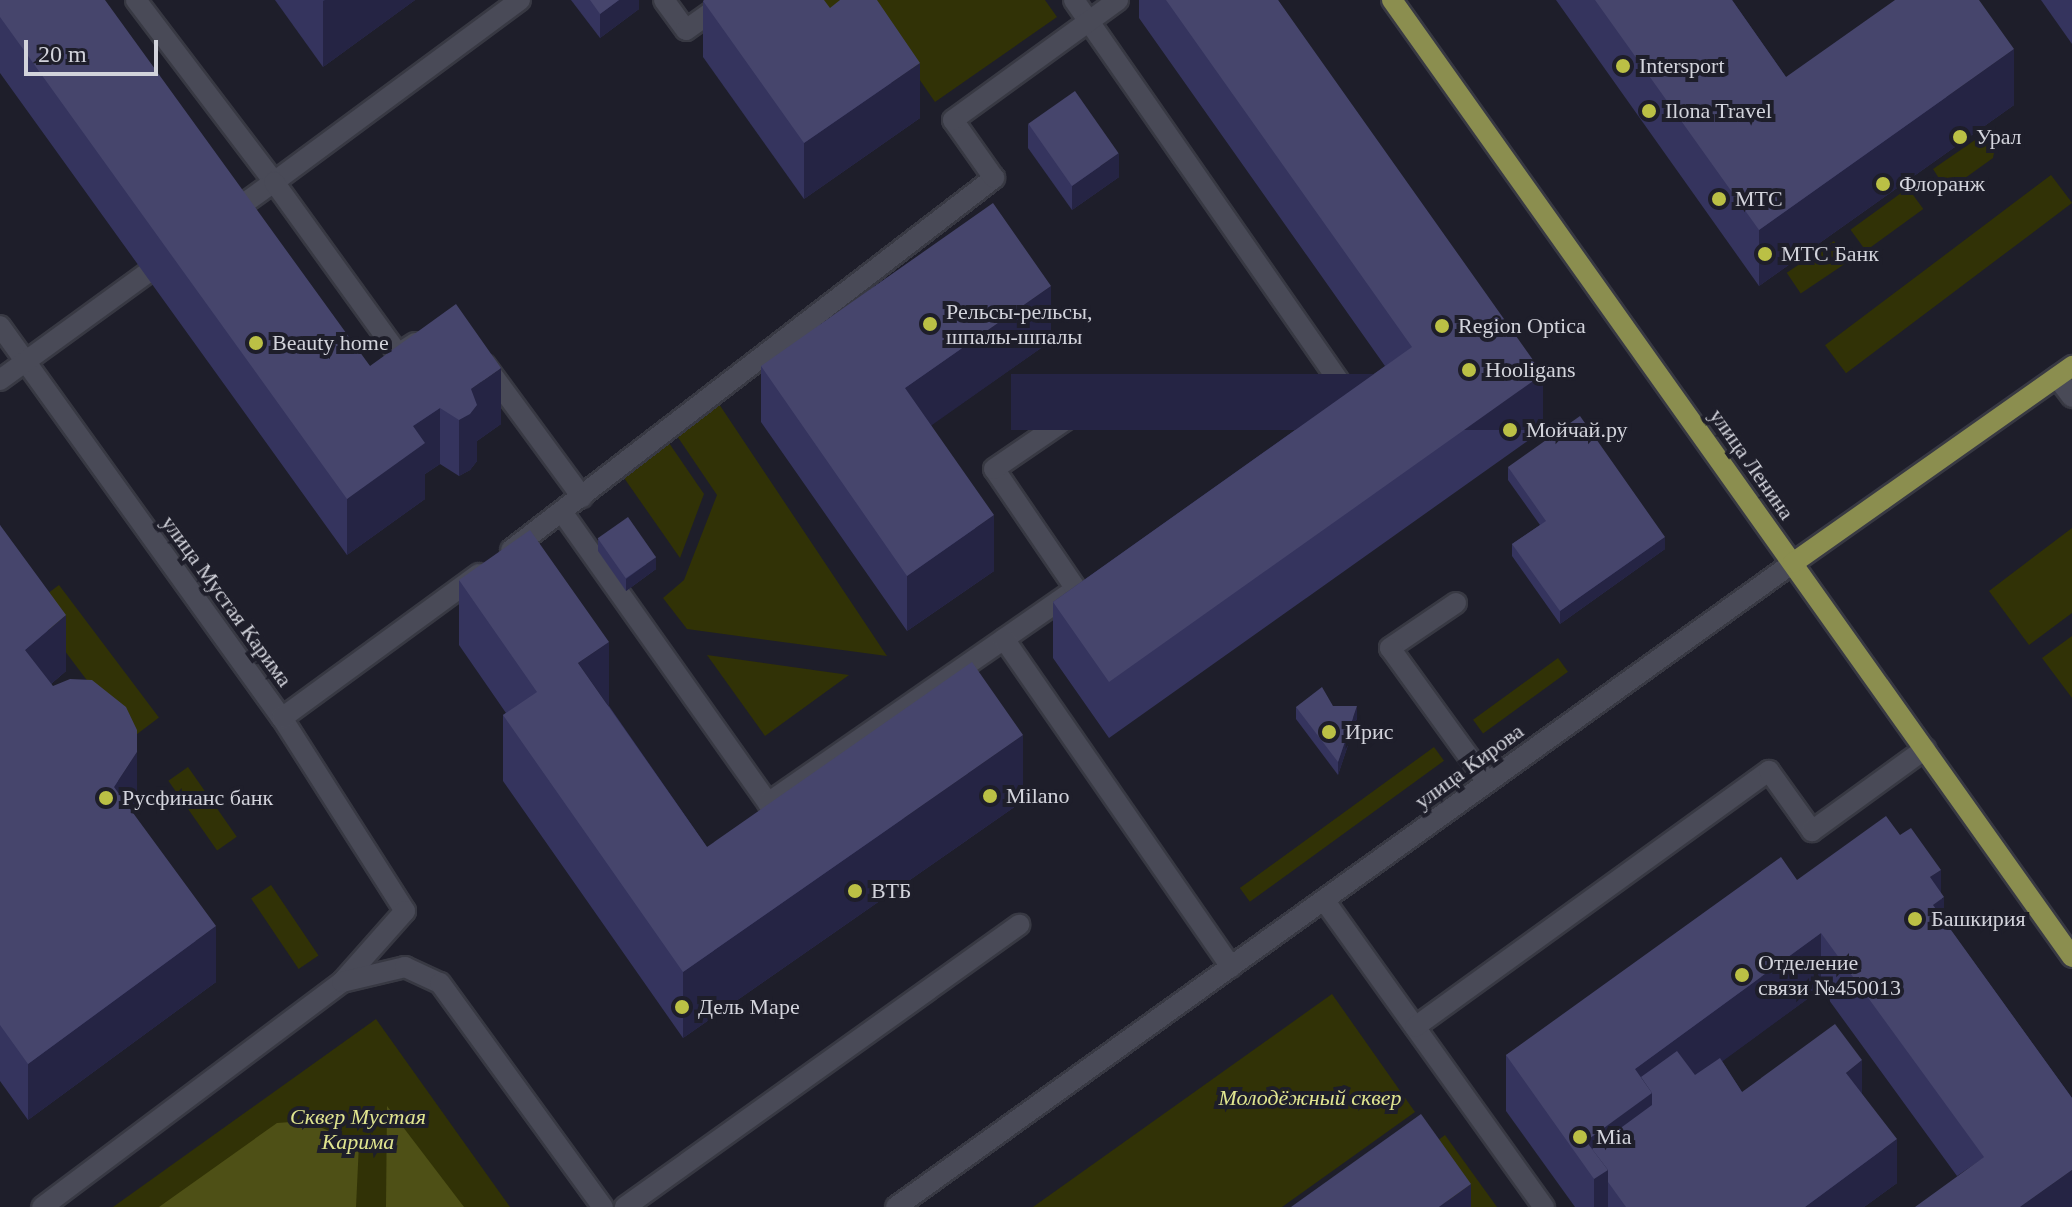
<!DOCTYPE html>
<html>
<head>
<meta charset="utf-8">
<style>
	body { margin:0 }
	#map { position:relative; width:2072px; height:1207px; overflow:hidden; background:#1e1e2a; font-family:"Times New Roman",serif }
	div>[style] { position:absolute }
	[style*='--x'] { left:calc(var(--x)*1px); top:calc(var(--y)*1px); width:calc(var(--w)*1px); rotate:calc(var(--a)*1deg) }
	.green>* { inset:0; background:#313206; transform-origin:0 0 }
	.forest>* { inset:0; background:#4e5016 }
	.roads { filter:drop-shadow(2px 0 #383943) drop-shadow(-2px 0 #383943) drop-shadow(0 2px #383943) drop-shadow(0 -2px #383943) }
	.minor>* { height:20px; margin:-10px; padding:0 10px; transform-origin:10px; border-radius:10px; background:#494a57 }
	.major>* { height:20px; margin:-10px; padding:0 10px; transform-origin:10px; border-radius:10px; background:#8b8e4f }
	.wall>* { inset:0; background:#35345e }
	.shaded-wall>* { inset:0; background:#252444; transform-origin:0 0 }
	.building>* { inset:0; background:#46456c; transform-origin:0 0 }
	.dots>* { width:22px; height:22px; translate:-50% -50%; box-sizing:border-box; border:4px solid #1e1e2a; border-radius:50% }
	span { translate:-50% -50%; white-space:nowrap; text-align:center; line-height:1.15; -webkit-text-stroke:8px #1e1e2a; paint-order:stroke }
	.poi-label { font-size:22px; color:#d2d3db }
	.left { translate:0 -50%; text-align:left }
	.street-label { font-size:22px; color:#d2d3db }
	.park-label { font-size:22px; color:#e0e58f; font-style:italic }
	.scale { position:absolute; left:24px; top:40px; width:134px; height:36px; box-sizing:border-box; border:4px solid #d2d3db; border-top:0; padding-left:10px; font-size:24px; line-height:28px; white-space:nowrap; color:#d2d3db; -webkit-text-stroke:6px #1e1e2a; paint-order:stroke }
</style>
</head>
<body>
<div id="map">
	<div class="green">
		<div style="clip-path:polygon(807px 0,1045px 0,1057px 17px,935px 102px,877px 18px,838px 45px)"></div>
		<div style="clip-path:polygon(1988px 131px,1996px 142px,1993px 158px,1947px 191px,1933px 169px)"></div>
		<div style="left:2051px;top:175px;width:35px;height:283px;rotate:53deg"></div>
		<div style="left:1908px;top:188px;width:26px;height:71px;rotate:54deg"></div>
		<div style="left:1834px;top:241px;width:25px;height:57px;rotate:56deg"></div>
		<div style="clip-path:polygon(719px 404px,887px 656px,687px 629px,663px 598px,684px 580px,717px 495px,675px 433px)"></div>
		<div style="clip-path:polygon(669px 443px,704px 494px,680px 558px,622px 475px)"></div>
		<div style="clip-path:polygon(2072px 528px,2072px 613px,2029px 645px,1989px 591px)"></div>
		<div style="left:59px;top:585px;width:166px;height:35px;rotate:53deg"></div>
		<div style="clip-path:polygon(2072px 636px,2072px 698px,2042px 658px)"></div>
		<div style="clip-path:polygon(707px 655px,849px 675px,765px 736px)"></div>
		<div style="left:1558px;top:658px;width:17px;height:105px;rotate:54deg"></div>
		<div style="left:1434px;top:747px;width:17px;height:240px;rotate:54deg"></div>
		<div style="left:188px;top:767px;width:85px;height:24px;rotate:55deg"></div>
		<div style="left:271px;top:885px;width:85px;height:24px;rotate:56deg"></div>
		<div style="clip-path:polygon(1332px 994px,1415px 1112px,1282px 1207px,1033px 1207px)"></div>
		<div style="clip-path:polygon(376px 1019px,510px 1207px,113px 1207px)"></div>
		<div style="clip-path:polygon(1445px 1135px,1497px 1207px,1453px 1207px,1416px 1157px)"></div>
	</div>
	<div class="forest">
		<div style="clip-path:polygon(387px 1106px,464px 1207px,386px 1207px)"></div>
		<div style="clip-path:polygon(305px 1121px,359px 1143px,356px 1207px,159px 1207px,277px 1123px)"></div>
	</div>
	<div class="roads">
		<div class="minor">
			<div style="--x:136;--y:0;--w:228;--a:52.8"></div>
			<div style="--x:274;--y:182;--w:306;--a:-36.5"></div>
			<div style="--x:664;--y:0;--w:37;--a:54"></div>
			<div style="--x:686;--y:30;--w:52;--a:-35.5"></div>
			<div style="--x:1074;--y:0;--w:485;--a:55.2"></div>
			<div style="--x:1351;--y:398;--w:18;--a:146"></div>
			<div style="--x:228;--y:215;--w:57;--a:-35.7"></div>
			<div style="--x:274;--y:182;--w:212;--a:54.2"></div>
			<div style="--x:398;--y:354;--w:20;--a:-33"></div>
			<div style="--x:0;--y:326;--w:483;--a:54.3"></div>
			<div style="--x:282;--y:718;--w:229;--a:57.5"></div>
			<div style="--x:405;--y:911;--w:95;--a:131.6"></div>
			<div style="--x:342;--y:982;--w:375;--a:143.1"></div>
			<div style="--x:485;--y:365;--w:164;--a:53.7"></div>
			<div style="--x:2057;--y:377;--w:25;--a:53"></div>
			<div style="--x:0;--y:380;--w:180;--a:-36"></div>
			<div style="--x:562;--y:512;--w:357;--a:54.7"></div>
			<div style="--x:768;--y:803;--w:371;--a:-34.8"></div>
			<div style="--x:511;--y:550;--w:610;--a:-37.6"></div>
			<div style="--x:994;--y:178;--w:71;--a:-125.3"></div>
			<div style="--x:953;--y:120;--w:204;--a:-36"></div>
			<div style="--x:1076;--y:589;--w:145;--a:-124.3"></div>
			<div style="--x:994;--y:469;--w:138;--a:-34.4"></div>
			<div style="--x:1456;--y:603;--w:80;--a:145.7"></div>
			<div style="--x:1390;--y:648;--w:165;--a:54.1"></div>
			<div style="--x:1004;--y:639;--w:399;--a:55.3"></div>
			<div style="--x:282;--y:718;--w:244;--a:-36.2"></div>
			<div style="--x:1324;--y:900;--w:378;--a:54.4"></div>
			<div style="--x:342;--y:982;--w:65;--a:-13.4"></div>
			<div style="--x:405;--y:967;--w:38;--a:25"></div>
			<div style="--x:440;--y:983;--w:277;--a:54"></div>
			<div style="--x:1415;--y:1027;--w:437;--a:-35.9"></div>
			<div style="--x:1769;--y:771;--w:74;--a:54.4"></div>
			<div style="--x:1812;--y:831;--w:140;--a:-36"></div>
			<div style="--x:625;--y:1207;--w:485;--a:-35.6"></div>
			<div style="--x:896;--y:1207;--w:1104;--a:-35.68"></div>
		</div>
		<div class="major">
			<div style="--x:1392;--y:0;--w:1174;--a:54.6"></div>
			<div style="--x:1793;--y:563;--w:342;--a:-35.2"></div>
		</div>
	</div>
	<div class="wall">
		<div style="clip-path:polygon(0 0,370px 366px,501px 424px,477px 441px,477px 461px,470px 470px,459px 476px,440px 464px,425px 474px,425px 499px,347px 555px,0 73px)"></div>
		<div style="clip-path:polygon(275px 0,415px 0,323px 67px)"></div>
		<div style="clip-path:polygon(571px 0,639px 0,639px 9px,600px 38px)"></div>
		<div style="clip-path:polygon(1139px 0,1278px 0,1543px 430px,1109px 738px,1053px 658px,1053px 602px,1385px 366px,1139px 18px)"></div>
		<div style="clip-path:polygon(1556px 0,1732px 0,1786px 77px,2014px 105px,1759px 286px)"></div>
		<div style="clip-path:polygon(2041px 0,2072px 0,2072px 44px)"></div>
		<div style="clip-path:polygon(703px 1px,830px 8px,920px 118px,804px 199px,703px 57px)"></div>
		<div style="clip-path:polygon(1028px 124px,1119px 177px,1072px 210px,1028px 148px)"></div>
		<div style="clip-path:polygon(1051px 341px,931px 425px,994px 571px,907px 631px,761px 422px,761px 366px)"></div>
		<div style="clip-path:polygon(1508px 467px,1665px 549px,1560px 624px,1512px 556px,1512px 544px,1540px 525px,1508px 480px)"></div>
		<div style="clip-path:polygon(0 525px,66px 671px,51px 684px,137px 808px,133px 813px,216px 982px,28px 1120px,0 1081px)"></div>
		<div style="clip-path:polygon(598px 539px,656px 569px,626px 591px,598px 551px)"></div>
		<div style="clip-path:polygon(459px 580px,609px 706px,707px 847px,1023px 801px,683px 1038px,503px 781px,503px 715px,506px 713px,459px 645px)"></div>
		<div style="clip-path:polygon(1296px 707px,1357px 718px,1338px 775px,1296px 719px)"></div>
		<div style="clip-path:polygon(1797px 880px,1941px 893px,1944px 921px,2072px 1098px,1957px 1176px,1821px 989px,1722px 1061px,1742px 1092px,1862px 1094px,1897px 1183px,1864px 1207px,1575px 1207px,1506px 1111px,1506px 1055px)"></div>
	</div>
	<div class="shaded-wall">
		<div style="clip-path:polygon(325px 0,415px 0,323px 67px,323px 1px)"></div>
		<div style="clip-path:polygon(619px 0,639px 0,639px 9px,600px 38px,600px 14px)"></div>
		<div style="clip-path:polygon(2014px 49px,2014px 105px,1759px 286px,1759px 230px)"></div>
		<div style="clip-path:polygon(920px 63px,920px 118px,804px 199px,804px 143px)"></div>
		<div style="clip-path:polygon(1119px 153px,1119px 177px,1072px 210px,1072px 186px)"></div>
		<div style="clip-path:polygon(1051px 286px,1051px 341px,905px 444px,905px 388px)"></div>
		<div style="clip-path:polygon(501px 368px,501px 424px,477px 441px,477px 461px,470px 470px,459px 476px,459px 420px,471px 389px)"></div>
		<div style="left:1543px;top:374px;width:56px;height:532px;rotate:90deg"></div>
		<div style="clip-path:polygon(440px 408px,440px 464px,425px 474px,425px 499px,347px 555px,347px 499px,413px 426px)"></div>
		<div style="clip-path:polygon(994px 515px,994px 571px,907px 631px,907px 576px)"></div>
		<div style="clip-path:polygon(1665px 537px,1665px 549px,1560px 624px,1560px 611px)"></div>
		<div style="clip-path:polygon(656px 557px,656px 569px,626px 591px,626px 579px)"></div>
		<div style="clip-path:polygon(66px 615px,66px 671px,25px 706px,25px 650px)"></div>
		<div style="clip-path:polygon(609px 642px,609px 707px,578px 663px)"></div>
		<div style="clip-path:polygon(1357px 706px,1357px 718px,1338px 775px,1338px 762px)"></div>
		<div style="clip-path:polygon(1023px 735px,1023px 801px,683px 1038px,683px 972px)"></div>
		<div style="clip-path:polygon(137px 752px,137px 808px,114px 842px,114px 787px)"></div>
		<div style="clip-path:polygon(1941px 870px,1941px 900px,1944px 897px,1944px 953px,1933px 961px,1930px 877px)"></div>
		<div style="clip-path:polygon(216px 926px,216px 982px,28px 1120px,28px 1064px)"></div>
		<div style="clip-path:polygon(1821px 933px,1821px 989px,1652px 1113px,1608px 1181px,1608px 1207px,1594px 1207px,1594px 1179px,1586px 1141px,1635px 1069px)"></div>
		<div style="clip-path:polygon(1862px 1060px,1862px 1104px,1846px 1073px)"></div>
		<div style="clip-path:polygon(1897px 1139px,1897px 1183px,1864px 1207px,1805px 1207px)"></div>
		<div style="clip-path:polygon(2072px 1170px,2072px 1207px,2020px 1207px)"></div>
		<div style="clip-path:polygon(1471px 1184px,1471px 1207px,1439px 1207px)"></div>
	</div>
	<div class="building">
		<div style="clip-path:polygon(0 0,105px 0,370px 366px,456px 304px,501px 368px,471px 389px,477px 405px,470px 414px,459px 420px,440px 408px,413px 426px,425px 443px,347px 499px,0 17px)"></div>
		<div style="clip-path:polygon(590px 0,619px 0,600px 14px)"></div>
		<div style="clip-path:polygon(704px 0,824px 0,830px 8px,840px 0,877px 0,920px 63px,804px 143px,703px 1px)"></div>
		<div style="clip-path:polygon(1166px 0,1278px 0,1543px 374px,1109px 682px,1053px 602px,1412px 347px)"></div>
		<div style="clip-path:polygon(1595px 0,1732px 0,1786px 77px,1895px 0,1979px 0,2014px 49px,1759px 230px)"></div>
		<div style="left:1075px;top:91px;width:76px;height:57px;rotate:55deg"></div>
		<div style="clip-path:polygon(993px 203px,1051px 286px,905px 388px,994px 515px,907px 576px,761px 366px)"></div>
		<div style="clip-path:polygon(1580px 416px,1665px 537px,1560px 611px,1512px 544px,1546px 521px,1508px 467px)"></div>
		<div style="left:628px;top:517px;width:49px;height:37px;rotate:55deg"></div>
		<div style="clip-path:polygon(0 525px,66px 615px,25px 650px,53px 686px,70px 679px,92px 680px,126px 707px,137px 730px,137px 752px,114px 787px,216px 926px,28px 1064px,0 1025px)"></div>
		<div style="clip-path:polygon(530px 530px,609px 642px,578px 663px,707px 847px,972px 662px,1023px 735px,683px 972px,503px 715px,537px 692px,459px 580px)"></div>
		<div style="clip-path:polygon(1322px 687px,1333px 706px,1357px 706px,1338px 762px,1296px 707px)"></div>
		<div style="clip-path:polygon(1886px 816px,1900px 835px,1911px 828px,1941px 870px,1930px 877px,1944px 897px,1933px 905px,2072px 1098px,2072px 1170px,2020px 1207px,1915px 1207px,1984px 1157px,1821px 933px,1635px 1069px,1652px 1093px,1586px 1141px,1608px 1170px,1594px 1179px,1506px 1055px,1781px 857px,1797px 880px)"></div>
		<div style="clip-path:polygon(1835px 1024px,1862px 1060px,1846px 1073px,1897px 1139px,1805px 1207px,1626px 1207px,1608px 1182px,1608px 1170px,1592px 1149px,1652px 1105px,1652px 1093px,1641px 1077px,1677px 1051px,1695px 1075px,1720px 1058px,1742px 1092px)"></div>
		<div style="clip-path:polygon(1421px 1114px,1471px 1184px,1439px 1207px,1291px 1207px)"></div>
	</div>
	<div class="dots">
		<div style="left:1623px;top:66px;background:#bbc045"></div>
		<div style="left:1649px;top:111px;background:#bbc045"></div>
		<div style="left:1960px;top:137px;background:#bbc045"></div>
		<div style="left:1883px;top:184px;background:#bbc045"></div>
		<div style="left:1719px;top:199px;background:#bbc045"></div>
		<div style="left:1765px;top:254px;background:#bbc045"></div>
		<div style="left:930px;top:324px;background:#bbc045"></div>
		<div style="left:1442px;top:326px;background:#bbc045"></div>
		<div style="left:256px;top:343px;background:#bbc045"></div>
		<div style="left:1469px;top:370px;background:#bbc045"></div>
		<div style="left:1510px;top:430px;background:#bbc045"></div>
		<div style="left:1329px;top:732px;background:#bbc045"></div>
		<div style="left:990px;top:796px;background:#bbc045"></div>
		<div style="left:106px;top:798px;background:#bbc045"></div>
		<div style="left:855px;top:891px;background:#bbc045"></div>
		<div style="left:1915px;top:919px;background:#bbc045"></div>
		<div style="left:1742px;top:975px;background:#bbc045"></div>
		<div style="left:682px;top:1007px;background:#bbc045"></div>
		<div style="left:1580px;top:1137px;background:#bbc045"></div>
	</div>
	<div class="poi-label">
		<span class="left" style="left:1639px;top:66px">Intersport</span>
		<span class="left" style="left:1665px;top:111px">Ilona Travel</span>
		<span class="left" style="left:1976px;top:137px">Урал</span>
		<span class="left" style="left:1899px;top:184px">Флоранж</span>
		<span class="left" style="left:1735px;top:199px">МТС</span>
		<span class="left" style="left:1781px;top:254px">МТС Банк</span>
		<span class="left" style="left:946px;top:324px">Рельсы-рельсы,<br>шпалы-шпалы</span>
		<span class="left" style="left:1458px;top:326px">Region Optica</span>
		<span class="left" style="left:272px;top:343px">Beauty home</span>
		<span class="left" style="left:1485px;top:370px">Hooligans</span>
		<span class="left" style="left:1526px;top:430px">Мойчай.ру</span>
		<span class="left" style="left:1345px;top:732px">Ирис</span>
		<span class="left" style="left:1006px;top:796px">Milano</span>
		<span class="left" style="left:122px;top:798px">Русфинанс банк</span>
		<span class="left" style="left:871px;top:891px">ВТБ</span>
		<span class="left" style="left:1931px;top:919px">Башкирия</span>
		<span class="left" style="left:1758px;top:975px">Отделение<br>связи №450013</span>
		<span class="left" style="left:698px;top:1007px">Дель Маре</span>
		<span class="left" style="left:1596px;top:1137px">Mia</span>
	</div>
	<div class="street-label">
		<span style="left:1752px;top:464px;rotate:55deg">улица Ленина</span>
		<span style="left:227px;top:601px;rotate:54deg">улица Мустая Карима</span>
		<span style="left:1469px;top:766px;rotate:-36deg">улица Кирова</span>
	</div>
	<div class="park-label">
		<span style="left:1310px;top:1098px">Молодёжный сквер</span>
		<span style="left:358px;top:1129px">Сквер Мустая<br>Карима</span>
	</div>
	<div class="scale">20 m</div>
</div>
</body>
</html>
